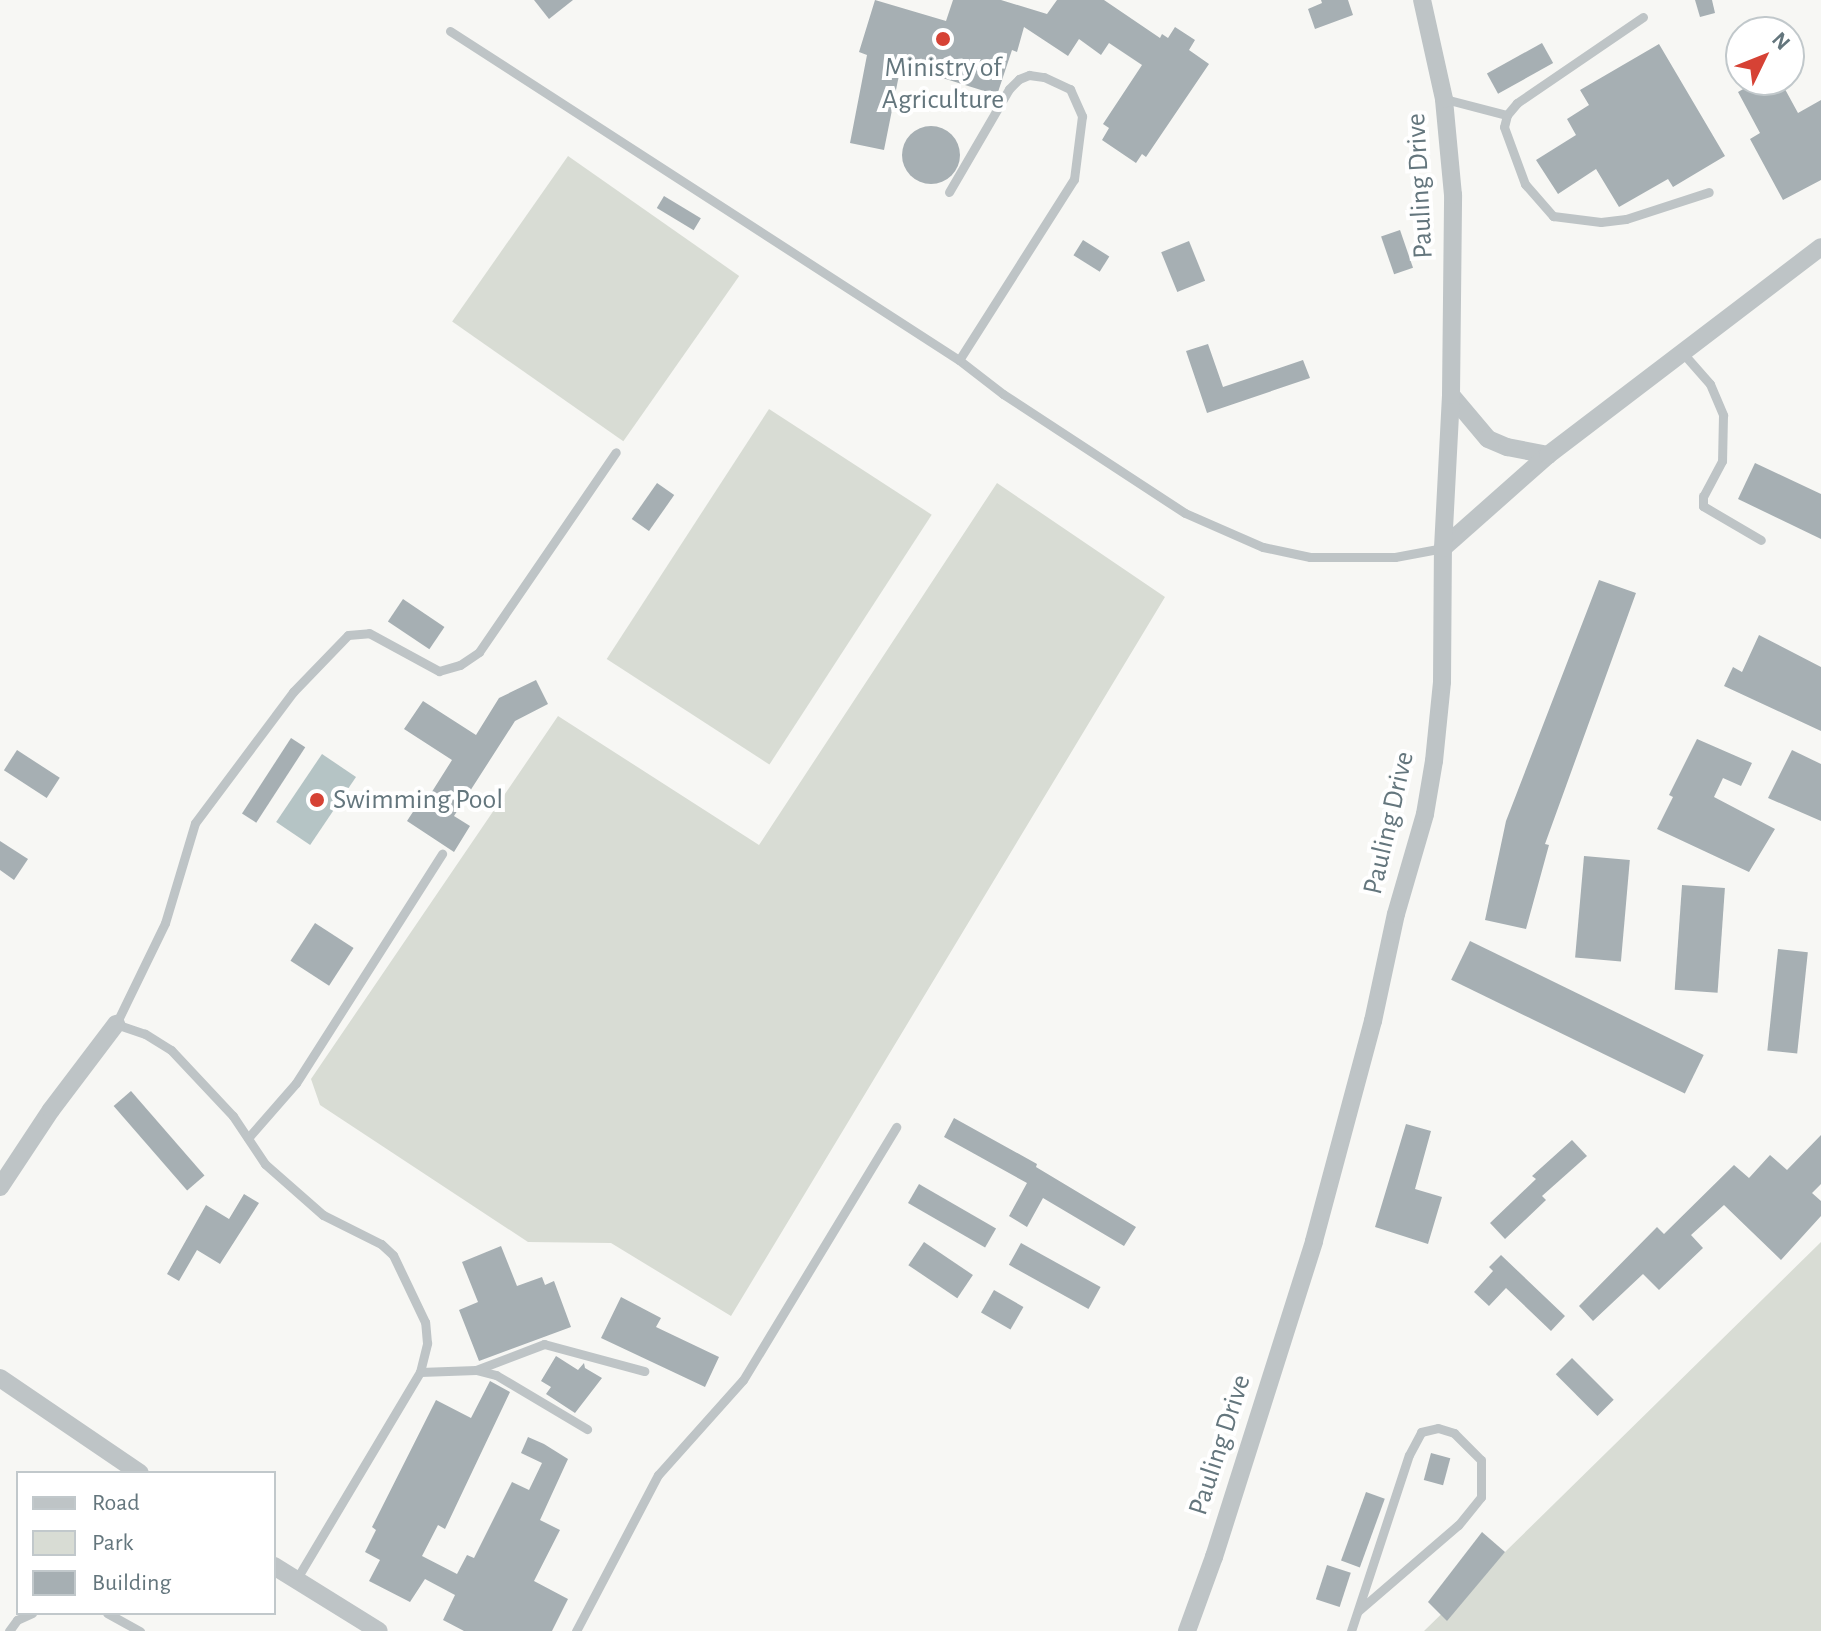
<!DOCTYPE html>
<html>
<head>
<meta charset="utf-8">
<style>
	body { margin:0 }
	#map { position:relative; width:1821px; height:1631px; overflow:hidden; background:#f7f7f4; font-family:"Alegreya Sans",sans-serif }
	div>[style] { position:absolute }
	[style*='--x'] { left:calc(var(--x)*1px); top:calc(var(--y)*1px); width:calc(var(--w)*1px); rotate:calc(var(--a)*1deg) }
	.green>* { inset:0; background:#d8dcd4; transform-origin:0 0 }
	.water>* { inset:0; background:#b5c4c5; transform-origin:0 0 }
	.building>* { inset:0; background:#a6afb3; transform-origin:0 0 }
	.round { border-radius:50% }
	.lane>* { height:9px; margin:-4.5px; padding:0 4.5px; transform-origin:4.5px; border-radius:4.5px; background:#bec4c6 }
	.street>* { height:18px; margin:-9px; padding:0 9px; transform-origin:9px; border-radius:9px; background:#bec4c6 }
	.dots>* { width:22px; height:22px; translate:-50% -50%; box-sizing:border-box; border:4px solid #fff; border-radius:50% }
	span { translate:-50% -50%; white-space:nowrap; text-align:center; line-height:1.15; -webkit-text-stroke:8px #fff; paint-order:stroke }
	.poi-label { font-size:28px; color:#64767d }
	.left { translate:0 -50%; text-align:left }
	.street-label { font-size:28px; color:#64767d }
	.legend { position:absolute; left:16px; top:1471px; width:260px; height:144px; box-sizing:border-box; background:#fff; border:2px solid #c1c8cb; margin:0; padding:10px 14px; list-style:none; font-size:24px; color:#64767d }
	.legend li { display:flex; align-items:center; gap:16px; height:40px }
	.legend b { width:40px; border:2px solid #c1c8cb }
	.north { position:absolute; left:1725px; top:16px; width:80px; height:80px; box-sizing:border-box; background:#fff; border:2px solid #c1c8cb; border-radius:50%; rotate:47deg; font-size:22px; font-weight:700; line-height:32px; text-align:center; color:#64767d }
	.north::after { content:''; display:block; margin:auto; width:28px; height:36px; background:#d64235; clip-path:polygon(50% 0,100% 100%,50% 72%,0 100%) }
</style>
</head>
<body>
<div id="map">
	<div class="green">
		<div style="left:568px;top:156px;width:209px;height:202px;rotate:35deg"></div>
		<div style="left:769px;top:409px;width:194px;height:298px;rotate:33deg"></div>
		<div style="clip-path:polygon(997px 483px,1165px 597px,731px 1316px,611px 1243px,528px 1242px,320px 1105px,311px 1079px,558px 716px,759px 845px)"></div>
		<div style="clip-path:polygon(1821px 1242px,1821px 1631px,1424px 1631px,1505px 1552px)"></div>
	</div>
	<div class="water">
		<div style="left:322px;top:754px;width:41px;height:82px;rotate:34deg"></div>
	</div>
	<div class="building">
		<div style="clip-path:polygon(534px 0,573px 0,549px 19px)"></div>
		<div style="clip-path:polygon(875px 0,946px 21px,953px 0,1001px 0,1047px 14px,1057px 0,1104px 0,1160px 38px,1162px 34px,1168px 38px,1175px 27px,1195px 40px,1189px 50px,1209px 64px,1146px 157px,1142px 154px,1136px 163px,1102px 140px,1109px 128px,1103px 124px,1142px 65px,1109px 43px,1101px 55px,1079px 39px,1068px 56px,1024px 27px,1017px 52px,1012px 50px,997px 95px,901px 65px,884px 150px,850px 143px,867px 55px,859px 52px)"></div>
		<div style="clip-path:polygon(1321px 0,1348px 0,1353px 15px,1315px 29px,1308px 9px,1322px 3px)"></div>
		<div style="clip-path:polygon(1695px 0,1712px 0,1715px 13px,1700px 17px)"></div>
		<div style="left:1542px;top:43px;width:23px;height:63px;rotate:61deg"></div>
		<div style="clip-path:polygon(1659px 44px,1725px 156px,1673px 187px,1668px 179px,1619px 207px,1596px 169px,1558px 194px,1536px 160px,1576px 135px,1567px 119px,1589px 105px,1580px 90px)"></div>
		<div style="clip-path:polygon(1759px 80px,1780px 80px,1798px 113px,1821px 100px,1821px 180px,1783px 200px,1750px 139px,1760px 133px,1738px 92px)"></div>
		<div class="round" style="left:902px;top:126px;width:58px;height:58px"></div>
		<div style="left:664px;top:196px;width:43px;height:14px;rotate:31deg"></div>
		<div style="left:1400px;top:230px;width:40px;height:20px;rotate:71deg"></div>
		<div style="left:1083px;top:240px;width:31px;height:18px;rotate:32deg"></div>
		<div style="left:1189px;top:241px;width:43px;height:30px;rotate:68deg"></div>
		<div style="clip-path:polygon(1208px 344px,1223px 387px,1303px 360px,1310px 378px,1207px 413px,1186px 351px)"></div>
		<div style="clip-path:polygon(1755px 463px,1821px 494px,1821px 539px,1738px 499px)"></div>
		<div style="left:657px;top:483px;width:21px;height:44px;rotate:35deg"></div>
		<div style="clip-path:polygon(1599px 580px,1636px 593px,1545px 844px,1549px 845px,1526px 929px,1485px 920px,1506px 821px)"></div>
		<div style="left:403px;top:599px;width:50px;height:27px;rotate:34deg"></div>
		<div style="clip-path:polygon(1759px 635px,1821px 667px,1821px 731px,1724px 686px,1733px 667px,1742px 672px)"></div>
		<div style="clip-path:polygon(536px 680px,548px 704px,515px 721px,454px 816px,470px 826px,454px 852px,407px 821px,424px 795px,428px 798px,452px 760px,404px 729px,423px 701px,476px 735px,499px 698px)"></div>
		<div style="left:291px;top:738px;width:17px;height:90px;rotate:33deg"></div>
		<div style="clip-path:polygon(1697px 739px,1752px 763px,1741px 786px,1723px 778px,1714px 797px,1775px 829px,1749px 872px,1657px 829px,1673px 797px,1669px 795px)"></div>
		<div style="left:17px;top:750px;width:51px;height:24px;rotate:33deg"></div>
		<div style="clip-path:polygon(1792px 750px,1821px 764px,1821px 821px,1768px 798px)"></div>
		<div style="clip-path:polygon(0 841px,28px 859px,14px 880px,0 870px)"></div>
		<div style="left:1584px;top:856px;width:46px;height:102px;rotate:5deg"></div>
		<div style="left:1682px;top:885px;width:43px;height:105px;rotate:4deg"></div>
		<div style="left:315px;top:923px;width:46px;height:45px;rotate:33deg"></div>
		<div style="left:1470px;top:941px;width:260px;height:43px;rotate:26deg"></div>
		<div style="left:1778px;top:949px;width:30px;height:102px;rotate:6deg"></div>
		<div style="left:131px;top:1091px;width:112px;height:23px;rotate:49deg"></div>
		<div style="clip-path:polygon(954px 1118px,1037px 1164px,1036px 1167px,1136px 1227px,1124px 1246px,1043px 1198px,1027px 1227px,1009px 1216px,1027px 1183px,944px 1137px)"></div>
		<div style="clip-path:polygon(1406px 1124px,1431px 1131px,1415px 1189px,1442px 1197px,1428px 1244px,1375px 1227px)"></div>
		<div style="clip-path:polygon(1821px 1135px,1821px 1184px,1812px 1193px,1821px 1201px,1821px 1216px,1781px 1260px,1724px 1205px,1691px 1235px,1703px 1248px,1659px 1290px,1643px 1274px,1593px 1321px,1579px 1306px,1657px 1227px,1664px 1234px,1734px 1165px,1749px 1178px,1770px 1155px,1787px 1170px)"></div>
		<div style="clip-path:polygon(1572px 1140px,1587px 1156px,1542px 1196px,1546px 1200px,1505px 1239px,1490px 1223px,1536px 1179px,1532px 1176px)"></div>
		<div style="left:919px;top:1184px;width:89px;height:22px;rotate:30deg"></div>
		<div style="clip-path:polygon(244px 1194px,259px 1203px,220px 1264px,197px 1250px,179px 1281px,167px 1274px,206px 1205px,229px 1219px)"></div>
		<div style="left:924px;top:1242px;width:59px;height:28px;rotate:34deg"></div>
		<div style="left:1021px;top:1243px;width:91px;height:25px;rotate:29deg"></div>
		<div style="clip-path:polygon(501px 1246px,517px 1286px,542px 1277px,545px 1285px,554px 1281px,571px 1327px,479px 1361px,459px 1310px,478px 1302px,462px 1262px)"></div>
		<div style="clip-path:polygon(1501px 1255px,1565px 1316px,1551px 1331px,1506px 1288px,1489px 1306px,1474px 1292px,1493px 1271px,1489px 1267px)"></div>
		<div style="left:994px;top:1290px;width:34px;height:26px;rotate:30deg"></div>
		<div style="clip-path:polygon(621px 1297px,661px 1318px,656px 1327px,719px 1357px,705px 1387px,601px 1338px)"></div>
		<div style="clip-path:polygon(556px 1356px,578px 1370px,584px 1363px,585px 1368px,602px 1378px,575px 1413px,546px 1394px,551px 1387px,541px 1381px)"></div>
		<div style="left:1572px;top:1358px;width:59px;height:23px;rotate:45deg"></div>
		<div style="clip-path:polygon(490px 1381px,510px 1392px,445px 1529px,438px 1525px,422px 1556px,457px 1574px,467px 1555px,474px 1558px,512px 1482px,529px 1490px,542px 1463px,521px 1453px,528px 1437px,544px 1444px,568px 1459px,540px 1520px,560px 1530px,534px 1581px,568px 1599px,552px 1631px,464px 1631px,443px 1620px,455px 1595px,425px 1579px,410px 1602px,369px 1581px,380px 1560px,365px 1552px,376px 1530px,372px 1527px,436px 1400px,471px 1418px)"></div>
		<div style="left:1431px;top:1453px;width:20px;height:28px;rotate:15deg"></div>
		<div style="left:1366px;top:1492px;width:20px;height:73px;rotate:20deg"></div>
		<div style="clip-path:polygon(1482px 1532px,1505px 1552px,1447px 1621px,1428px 1602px)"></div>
		<div style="left:1327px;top:1565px;width:25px;height:36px;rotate:18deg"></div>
	</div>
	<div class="lane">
		<div style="--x:1643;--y:17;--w:153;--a:145.7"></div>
		<div style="--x:1517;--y:103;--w:16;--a:130"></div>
		<div style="--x:1507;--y:115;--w:12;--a:104"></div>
		<div style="--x:1504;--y:127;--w:61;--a:69.8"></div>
		<div style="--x:1525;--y:184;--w:43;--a:48.8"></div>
		<div style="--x:1553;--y:216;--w:48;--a:7.1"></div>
		<div style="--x:1601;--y:222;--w:25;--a:-7"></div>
		<div style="--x:1626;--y:219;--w:87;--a:-18"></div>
		<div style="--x:450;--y:31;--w:606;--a:32.88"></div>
		<div style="--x:959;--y:360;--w:56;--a:37.7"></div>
		<div style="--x:1003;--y:394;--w:217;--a:33.2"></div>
		<div style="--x:1185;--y:513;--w:85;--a:23.6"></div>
		<div style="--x:1263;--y:547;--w:48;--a:12"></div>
		<div style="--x:1310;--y:557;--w:85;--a:0"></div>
		<div style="--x:1395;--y:557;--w:49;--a:-10.6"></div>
		<div style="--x:1445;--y:99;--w:64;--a:14.5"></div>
		<div style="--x:949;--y:192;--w:119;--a:-59.8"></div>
		<div style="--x:1009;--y:89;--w:14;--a:-45"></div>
		<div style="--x:1019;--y:79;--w:11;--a:-22"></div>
		<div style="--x:1029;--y:75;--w:15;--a:8"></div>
		<div style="--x:1044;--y:77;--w:29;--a:25"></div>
		<div style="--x:1070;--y:89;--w:30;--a:66"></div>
		<div style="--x:1082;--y:116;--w:64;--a:97.2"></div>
		<div style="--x:1074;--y:179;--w:214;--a:122.4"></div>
		<div style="--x:1681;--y:351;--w:44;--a:48.7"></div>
		<div style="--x:1710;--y:384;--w:34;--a:67"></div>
		<div style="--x:1723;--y:415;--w:46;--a:91.2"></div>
		<div style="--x:1722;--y:461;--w:40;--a:118"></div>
		<div style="--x:1703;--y:496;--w:10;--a:90"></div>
		<div style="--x:1703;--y:506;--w:67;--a:30.4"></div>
		<div style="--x:248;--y:1138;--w:73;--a:-48.9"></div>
		<div style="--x:296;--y:1083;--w:272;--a:-57.5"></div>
		<div style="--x:476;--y:1370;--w:73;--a:-20.9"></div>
		<div style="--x:544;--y:1344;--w:104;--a:15.1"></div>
		<div style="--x:420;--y:1372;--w:56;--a:-2"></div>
		<div style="--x:476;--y:1370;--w:21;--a:14"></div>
		<div style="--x:496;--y:1375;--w:106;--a:30.7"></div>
		<div style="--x:296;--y:1580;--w:242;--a:-59.2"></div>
		<div style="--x:420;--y:1372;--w:30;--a:-76"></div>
		<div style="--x:427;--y:1343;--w:21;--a:-95"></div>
		<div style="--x:425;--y:1322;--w:74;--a:-115.5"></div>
		<div style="--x:393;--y:1255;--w:16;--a:-137"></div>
		<div style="--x:381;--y:1244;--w:65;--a:-153.4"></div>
		<div style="--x:323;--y:1215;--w:77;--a:-138.7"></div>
		<div style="--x:265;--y:1164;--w:58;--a:-123.7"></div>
		<div style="--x:233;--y:1116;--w:91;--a:-133.2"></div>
		<div style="--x:171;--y:1050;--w:31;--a:-148"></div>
		<div style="--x:145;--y:1034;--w:31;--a:-161"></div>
		<div style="--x:116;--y:1024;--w:112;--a:-64.1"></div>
		<div style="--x:165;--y:923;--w:104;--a:-73.3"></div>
		<div style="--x:195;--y:823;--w:164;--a:-53.2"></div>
		<div style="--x:293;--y:692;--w:79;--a:-46"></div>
		<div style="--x:348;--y:635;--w:21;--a:-5"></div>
		<div style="--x:369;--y:633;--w:80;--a:28.5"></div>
		<div style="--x:439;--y:671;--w:22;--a:-16"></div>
		<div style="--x:460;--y:665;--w:23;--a:-34"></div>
		<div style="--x:479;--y:652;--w:242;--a:-55.6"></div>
		<div style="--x:107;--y:1613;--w:38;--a:29"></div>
		<div style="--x:9;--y:1631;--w:14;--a:-54"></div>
		<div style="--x:17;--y:1620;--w:17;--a:-25"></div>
		<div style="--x:576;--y:1631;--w:176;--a:-62.3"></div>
		<div style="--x:658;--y:1475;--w:127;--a:-48.2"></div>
		<div style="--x:743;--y:1380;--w:296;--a:-58.8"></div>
		<div style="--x:1351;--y:1631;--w:185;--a:-71.8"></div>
		<div style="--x:1409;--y:1455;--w:26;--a:-62"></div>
		<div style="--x:1421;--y:1432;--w:17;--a:-13"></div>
		<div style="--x:1438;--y:1428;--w:17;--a:17"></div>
		<div style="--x:1454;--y:1433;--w:38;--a:45"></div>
		<div style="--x:1481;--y:1460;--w:37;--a:90"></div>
		<div style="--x:1481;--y:1497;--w:36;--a:129"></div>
		<div style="--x:1458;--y:1525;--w:132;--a:139.3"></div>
	</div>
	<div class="street">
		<div style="--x:1451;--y:395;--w:57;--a:49.9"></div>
		<div style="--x:1488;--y:439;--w:21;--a:23"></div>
		<div style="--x:1507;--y:447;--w:42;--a:11"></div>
		<div style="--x:1443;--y:548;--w:140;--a:-41.5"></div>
		<div style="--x:1548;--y:455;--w:343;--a:-37.3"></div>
		<div style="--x:0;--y:1187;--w:92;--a:-56.5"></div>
		<div style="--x:51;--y:1110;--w:108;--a:-52.9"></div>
		<div style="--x:0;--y:1378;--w:169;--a:34.2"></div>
		<div style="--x:274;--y:1566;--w:123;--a:31.8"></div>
		<div style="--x:1187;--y:1631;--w:79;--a:-70"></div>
		<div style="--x:1214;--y:1557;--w:331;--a:-72.4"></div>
		<div style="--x:1314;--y:1241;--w:228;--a:-75"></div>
		<div style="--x:1373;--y:1021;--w:109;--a:-77.9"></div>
		<div style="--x:1396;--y:914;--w:104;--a:-73.8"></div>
		<div style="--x:1425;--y:814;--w:54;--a:-80.4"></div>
		<div style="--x:1434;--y:761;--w:79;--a:-84.2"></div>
		<div style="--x:1442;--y:682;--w:134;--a:-89.6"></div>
		<div style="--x:1443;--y:548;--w:153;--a:-87"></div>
		<div style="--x:1451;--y:395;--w:200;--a:-89.4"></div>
		<div style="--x:1453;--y:195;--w:96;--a:-95.4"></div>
		<div style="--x:1444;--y:99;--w:101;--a:-102.5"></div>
	</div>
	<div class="dots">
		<div style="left:943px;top:39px;background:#d64235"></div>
		<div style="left:317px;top:800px;background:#d64235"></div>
	</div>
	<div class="poi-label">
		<span style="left:943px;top:84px">Ministry of<br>Agriculture</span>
		<span class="left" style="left:333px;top:800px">Swimming Pool</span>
	</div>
	<div class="street-label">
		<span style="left:1420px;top:186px;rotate:-93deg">Pauling Drive</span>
		<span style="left:1389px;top:823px;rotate:-77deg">Pauling Drive</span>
		<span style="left:1220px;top:1445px;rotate:-72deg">Pauling Drive</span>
	</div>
	<ul class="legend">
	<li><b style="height:10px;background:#bec4c6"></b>Road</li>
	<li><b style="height:22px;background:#d8dcd4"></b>Park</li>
	<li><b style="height:22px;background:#a6afb3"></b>Building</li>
	</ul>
	<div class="north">N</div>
</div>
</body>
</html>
